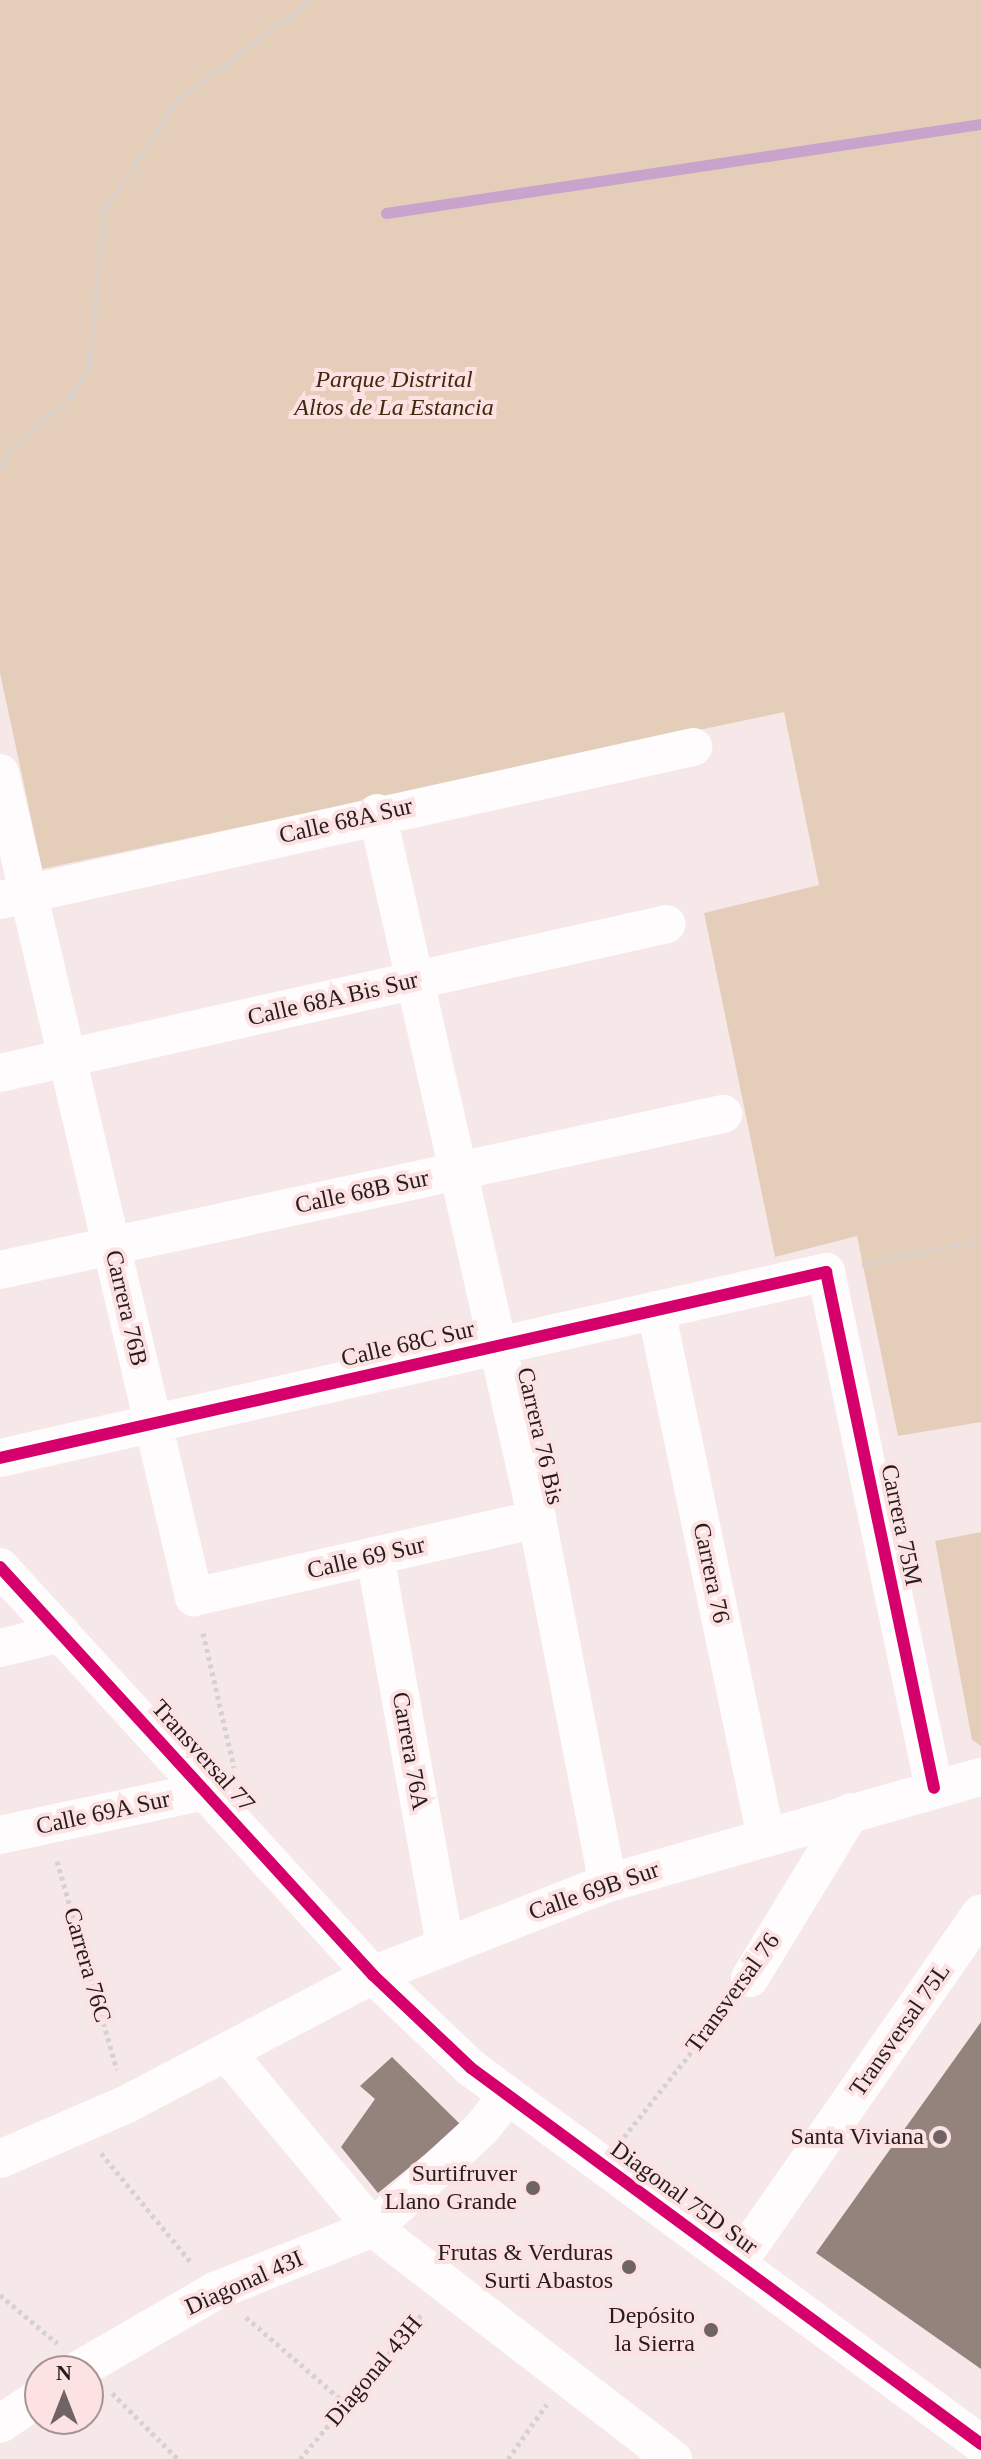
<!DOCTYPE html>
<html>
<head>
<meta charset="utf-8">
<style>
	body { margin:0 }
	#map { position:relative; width:981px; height:2459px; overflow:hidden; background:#f6e8e9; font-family:"Times New Roman",serif }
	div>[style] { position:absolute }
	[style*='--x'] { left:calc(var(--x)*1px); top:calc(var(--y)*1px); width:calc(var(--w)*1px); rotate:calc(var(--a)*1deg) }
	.green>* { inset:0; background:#e5ceb9 }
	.stream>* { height:11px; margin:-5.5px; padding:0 5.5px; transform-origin:5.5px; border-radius:5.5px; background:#c8a3cc }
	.building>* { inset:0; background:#94827c }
	.path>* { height:5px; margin-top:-2.5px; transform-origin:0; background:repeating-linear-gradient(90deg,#d6d2d2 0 4px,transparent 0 8px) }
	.minor>* { height:38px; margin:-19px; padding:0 19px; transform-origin:19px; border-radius:19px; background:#fefcfc }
	.cycleway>* { height:12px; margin:-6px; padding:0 6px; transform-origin:6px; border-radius:6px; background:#d6006c }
	.dots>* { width:22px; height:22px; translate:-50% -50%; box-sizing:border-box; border:4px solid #fce2e3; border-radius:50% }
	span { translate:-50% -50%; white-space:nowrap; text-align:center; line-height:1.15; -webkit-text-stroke:8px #fce2e3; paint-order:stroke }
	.park-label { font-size:24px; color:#3e2a0e; font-style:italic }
	.street-label { font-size:24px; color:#281c1d }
	.poi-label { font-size:24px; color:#281c1d }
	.right { translate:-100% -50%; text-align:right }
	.north { position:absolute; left:24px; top:2355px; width:80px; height:80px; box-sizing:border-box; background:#fce2e3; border:2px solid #a79394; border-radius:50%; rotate:0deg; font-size:22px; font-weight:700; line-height:32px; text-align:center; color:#281c1d }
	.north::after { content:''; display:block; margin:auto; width:28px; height:36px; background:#706364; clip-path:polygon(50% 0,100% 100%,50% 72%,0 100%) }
</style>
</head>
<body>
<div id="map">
	<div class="green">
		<div style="clip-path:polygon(0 0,981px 0,981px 1422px,898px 1436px,857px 1236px,775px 1257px,704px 913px,819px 885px,784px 712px,42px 869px,0 673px)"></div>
		<div style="clip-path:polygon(981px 1532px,981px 1746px,972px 1740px,935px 1541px)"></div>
	</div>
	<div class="stream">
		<div style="--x:386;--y:213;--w:602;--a:-8.51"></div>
	</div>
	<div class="building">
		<div style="clip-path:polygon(981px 2022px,981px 2369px,816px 2253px)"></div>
		<div style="clip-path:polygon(392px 2057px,461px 2125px,378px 2193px,341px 2147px,375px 2099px,360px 2086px)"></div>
	</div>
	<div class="path">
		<div style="--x:0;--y:466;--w:17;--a:-57"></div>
		<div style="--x:9;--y:452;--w:84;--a:-41.6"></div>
		<div style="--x:72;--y:396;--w:37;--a:-61"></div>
		<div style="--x:90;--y:364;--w:155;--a:-84.8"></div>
		<div style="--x:104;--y:210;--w:134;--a:-56"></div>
		<div style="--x:179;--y:99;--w:165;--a:-36.9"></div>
		<div style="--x:862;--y:1265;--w:122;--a:-11.9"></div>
		<div style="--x:203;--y:1633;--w:138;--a:77"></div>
		<div style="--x:57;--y:1861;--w:217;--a:74"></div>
		<div style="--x:624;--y:2137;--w:166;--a:-51.6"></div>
		<div style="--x:101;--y:2153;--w:141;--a:50.5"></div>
		<div style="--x:0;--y:2295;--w:75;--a:40.1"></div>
		<div style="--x:246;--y:2317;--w:133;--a:41"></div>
		<div style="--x:112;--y:2393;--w:93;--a:45"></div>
		<div style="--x:300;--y:2459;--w:192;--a:-49.9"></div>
		<div style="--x:508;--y:2459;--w:67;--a:-54.7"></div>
	</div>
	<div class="minor">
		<div style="--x:0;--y:773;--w:847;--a:76.75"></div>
		<div style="--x:194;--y:1597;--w:352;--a:-12.8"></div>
		<div style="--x:377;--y:813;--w:724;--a:77.23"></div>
		<div style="--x:537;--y:1519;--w:371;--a:79"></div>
		<div style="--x:0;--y:900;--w:710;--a:-12.45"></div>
		<div style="--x:0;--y:1073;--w:683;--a:-12.59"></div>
		<div style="--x:0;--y:1270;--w:740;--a:-12.18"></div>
		<div style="--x:656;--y:1310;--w:538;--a:78.21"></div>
		<div style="--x:0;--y:1458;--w:847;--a:-12.69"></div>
		<div style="--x:826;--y:1272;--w:527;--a:78.18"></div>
		<div style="--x:375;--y:1556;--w:397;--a:79.8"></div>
		<div style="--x:0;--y:1567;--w:553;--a:47.57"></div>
		<div style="--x:373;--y:1975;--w:135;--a:43.5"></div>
		<div style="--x:471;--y:2068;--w:634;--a:36.4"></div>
		<div style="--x:0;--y:1648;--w:63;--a:-13.8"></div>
		<div style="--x:0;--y:1835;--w:210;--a:-12.1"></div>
		<div style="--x:750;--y:1978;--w:194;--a:-58.7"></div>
		<div style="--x:228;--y:2054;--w:226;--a:50.2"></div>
		<div style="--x:373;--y:2228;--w:379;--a:37.6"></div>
		<div style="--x:0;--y:2159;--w:138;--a:-23.4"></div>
		<div style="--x:127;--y:2104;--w:278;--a:-27.7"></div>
		<div style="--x:373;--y:1975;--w:252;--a:-21.4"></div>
		<div style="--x:608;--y:1883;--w:388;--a:-15.9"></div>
		<div style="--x:737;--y:2264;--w:427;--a:-55.2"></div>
		<div style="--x:77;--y:2371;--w:160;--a:-30.1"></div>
		<div style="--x:215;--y:2291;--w:170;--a:-21.7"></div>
		<div style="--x:373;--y:2228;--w:148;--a:-42.5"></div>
		<div style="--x:482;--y:2128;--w:39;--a:-52"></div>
		<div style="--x:0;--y:2424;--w:48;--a:-34"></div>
	</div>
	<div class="cycleway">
		<div style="--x:0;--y:1458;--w:847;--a:-12.69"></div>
		<div style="--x:826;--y:1272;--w:527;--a:78.18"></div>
		<div style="--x:0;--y:1567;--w:553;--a:47.57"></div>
		<div style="--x:373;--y:1975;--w:135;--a:43.5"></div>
		<div style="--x:471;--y:2068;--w:634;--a:36.4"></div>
	</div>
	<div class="dots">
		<div style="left:940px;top:2137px;background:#706364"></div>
		<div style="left:533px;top:2188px;background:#706364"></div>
		<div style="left:629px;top:2267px;background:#706364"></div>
		<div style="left:711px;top:2330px;background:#706364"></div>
	</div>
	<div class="park-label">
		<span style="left:394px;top:394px">Parque Distrital<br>Altos de La Estancia</span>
	</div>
	<div class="street-label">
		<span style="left:346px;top:821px;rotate:-13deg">Calle 68A Sur</span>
		<span style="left:333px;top:999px;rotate:-13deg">Calle 68A Bis Sur</span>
		<span style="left:362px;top:1192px;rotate:-12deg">Calle 68B Sur</span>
		<span style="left:126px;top:1308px;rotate:77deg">Carrera 76B</span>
		<span style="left:408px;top:1344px;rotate:-13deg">Calle 68C Sur</span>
		<span style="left:540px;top:1436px;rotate:77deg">Carrera 76 Bis</span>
		<span style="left:901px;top:1525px;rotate:78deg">Carrera 75M</span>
		<span style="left:366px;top:1558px;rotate:-13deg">Calle 69 Sur</span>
		<span style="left:711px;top:1573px;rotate:78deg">Carrera 76</span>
		<span style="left:410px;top:1751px;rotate:80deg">Carrera 76A</span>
		<span style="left:203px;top:1756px;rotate:48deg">Transversal 77</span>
		<span style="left:103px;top:1813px;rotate:-12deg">Calle 69A Sur</span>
		<span style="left:594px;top:1891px;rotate:-19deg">Calle 69B Sur</span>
		<span style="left:87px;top:1965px;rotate:74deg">Carrera 76C</span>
		<span style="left:733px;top:1993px;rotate:-54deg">Transversal 76</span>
		<span style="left:900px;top:2030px;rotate:-55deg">Transversal 75L</span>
		<span style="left:684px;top:2198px;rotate:36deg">Diagonal 75D Sur</span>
		<span style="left:244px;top:2283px;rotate:-24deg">Diagonal 43I</span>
		<span style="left:374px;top:2371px;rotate:-50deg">Diagonal 43H</span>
	</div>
	<div class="poi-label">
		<span class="right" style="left:924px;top:2137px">Santa Viviana</span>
		<span class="right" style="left:517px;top:2188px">Surtifruver<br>Llano Grande</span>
		<span class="right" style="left:613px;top:2267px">Frutas &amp; Verduras<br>Surti Abastos</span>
		<span class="right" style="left:695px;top:2330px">Depósito<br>la Sierra</span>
	</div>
	<div class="north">N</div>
</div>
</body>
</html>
